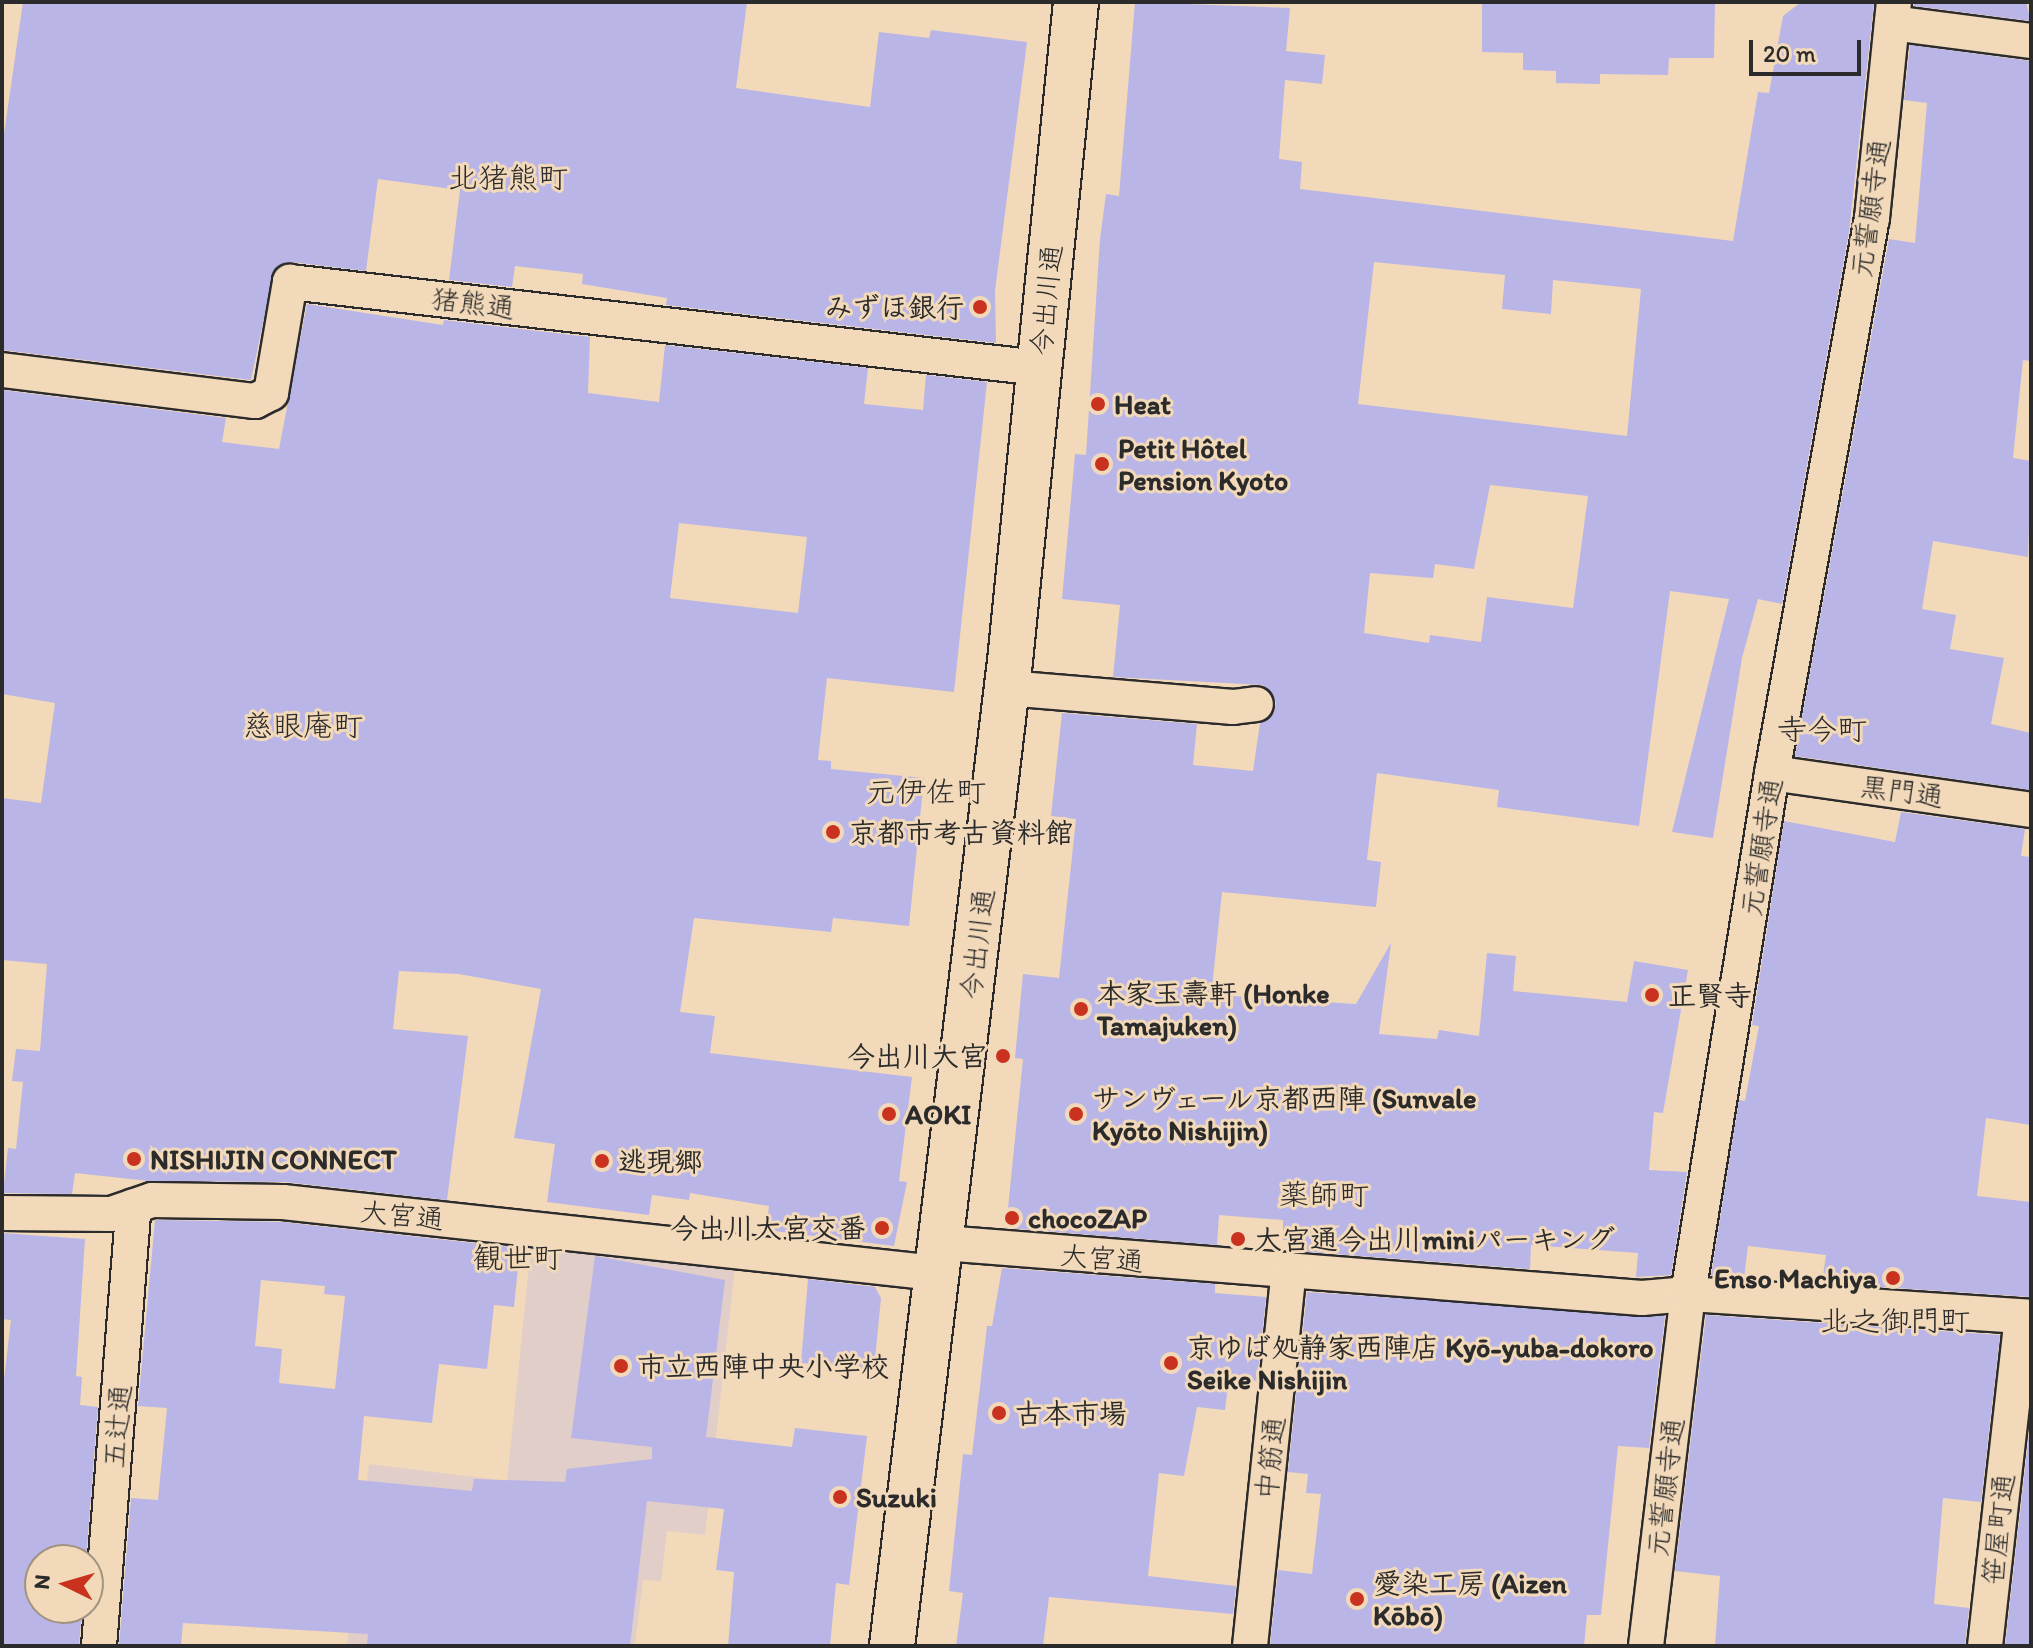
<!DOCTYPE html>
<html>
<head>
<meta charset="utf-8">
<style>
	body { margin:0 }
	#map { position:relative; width:2033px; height:1648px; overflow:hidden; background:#f2d9ba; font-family:Itim,"Klee One",sans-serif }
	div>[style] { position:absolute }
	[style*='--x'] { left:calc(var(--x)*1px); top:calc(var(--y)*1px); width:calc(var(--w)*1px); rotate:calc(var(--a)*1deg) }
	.built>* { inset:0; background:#e1cec8 }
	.building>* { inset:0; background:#bab5e7 }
	.roads { filter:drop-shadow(2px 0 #2b2b2b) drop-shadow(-2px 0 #2b2b2b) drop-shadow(0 2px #2b2b2b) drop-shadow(0 -2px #2b2b2b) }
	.minor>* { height:34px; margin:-17px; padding:0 17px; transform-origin:17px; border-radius:17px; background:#f2d9ba }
	.secondary>* { height:44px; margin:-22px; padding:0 22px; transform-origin:22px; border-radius:22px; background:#f2d9ba }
	.dots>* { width:22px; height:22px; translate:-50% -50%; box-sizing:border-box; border:4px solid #f2d9ba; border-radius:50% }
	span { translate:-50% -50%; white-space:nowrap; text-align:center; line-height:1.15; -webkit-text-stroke:6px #f2d9ba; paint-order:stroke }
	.street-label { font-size:28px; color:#2b2b2b }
	.poi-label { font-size:28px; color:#2b2b2b; font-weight:700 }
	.right { translate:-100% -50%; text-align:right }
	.left { translate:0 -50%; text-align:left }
	.neighbourhood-label { font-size:30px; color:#2b2b2b }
	.frame { position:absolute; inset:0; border:4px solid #2b2b2b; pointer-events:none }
	.north { position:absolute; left:24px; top:1544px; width:80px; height:80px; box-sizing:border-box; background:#f2d9ba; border:2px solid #a29381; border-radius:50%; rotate:275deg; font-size:22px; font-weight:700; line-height:32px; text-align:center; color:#2b2b2b }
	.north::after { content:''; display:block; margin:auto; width:28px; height:36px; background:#c8321e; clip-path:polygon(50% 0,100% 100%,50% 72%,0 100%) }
	.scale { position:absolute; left:1749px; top:40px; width:112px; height:36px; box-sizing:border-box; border:4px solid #2b2b2b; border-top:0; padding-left:10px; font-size:24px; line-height:28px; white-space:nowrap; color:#2b2b2b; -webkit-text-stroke:6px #f2d9ba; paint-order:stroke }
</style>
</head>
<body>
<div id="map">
	<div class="built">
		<div style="clip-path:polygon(531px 1247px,735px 1267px,705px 1535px,667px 1531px,661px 1581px,643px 1580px,635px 1646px,347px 1646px,369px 1464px,507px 1481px)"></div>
	</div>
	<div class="building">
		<div style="clip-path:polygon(23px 2px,747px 2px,736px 88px,870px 107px,879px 32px,929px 38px,931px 30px,1027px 42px,995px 291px,996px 343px,666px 305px,667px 298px,582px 284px,583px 274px,515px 266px,512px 287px,449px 280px,460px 190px,378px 179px,366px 271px,292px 262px,274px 270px,251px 380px,2px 350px,2px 148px)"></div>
		<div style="clip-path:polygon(evenodd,1135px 2px,1290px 8px,1286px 51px,1325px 55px,1322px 84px,1285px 80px,1279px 159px,1302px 162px,1300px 189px,1733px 241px,1758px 92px,1769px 93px,1783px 16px,1801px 2px,1874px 2px,1849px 232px,1782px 604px,1758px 599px,1742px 658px,1713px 838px,1672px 832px,1729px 599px,1670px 591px,1639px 826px,1497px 807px,1499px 790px,1377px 773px,1367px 860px,1381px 862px,1376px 907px,1222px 892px,1212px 988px,1233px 989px,1233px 996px,1356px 1004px,1391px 943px,1379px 1034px,1437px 1039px,1439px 1030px,1479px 1036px,1487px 953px,1516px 956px,1513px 991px,1627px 1002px,1634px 961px,1688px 970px,1663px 1113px,1654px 1112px,1649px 1170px,1687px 1172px,1671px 1275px,1636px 1277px,1638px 1253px,1531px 1245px,1530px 1269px,1296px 1251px,1297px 1241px,1283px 1240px,1283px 1220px,1219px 1215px,1217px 1245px,1006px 1228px,1023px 1059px,1015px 1058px,1023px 974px,1059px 978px,1076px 819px,1051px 816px,1062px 713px,1197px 724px,1193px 765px,1253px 771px,1260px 723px,1274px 712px,1276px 702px,1263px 685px,1113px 677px,1120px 605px,1062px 599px,1075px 454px,1086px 455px,1100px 239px,1106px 194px,1119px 196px,1135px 2px,1374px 262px,1505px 275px,1502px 309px,1551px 314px,1553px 280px,1641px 289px,1627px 436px,1358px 404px,1374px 262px,1135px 2px,1490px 485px,1588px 496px,1573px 608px,1487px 597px,1481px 642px,1430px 635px,1429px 643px,1364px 633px,1370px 573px,1433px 578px,1435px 564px,1474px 569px,1490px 485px)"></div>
		<div style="clip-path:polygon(1482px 2px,1715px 2px,1714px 58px,1669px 58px,1668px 75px,1600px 74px,1600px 84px,1556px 83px,1556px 71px,1523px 70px,1523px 53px,1482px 52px)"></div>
		<div style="clip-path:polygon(1914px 2px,2026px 2px,2031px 21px,1914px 6px)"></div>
		<div style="clip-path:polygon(1910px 45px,2031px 61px,2031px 361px,2023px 360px,2013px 458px,2031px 461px,2028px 557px,1933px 541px,1922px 609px,1956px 615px,1950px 649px,2004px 658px,1991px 724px,2031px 733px,2031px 790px,1795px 756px,1889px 239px,1915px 243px,1927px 103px,1904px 100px)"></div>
		<div style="clip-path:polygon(evenodd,307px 304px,443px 325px,444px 320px,590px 337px,588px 393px,659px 402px,665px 345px,868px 368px,864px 404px,923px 410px,926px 375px,987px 382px,954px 692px,827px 678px,818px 760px,831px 761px,831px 769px,924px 778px,909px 926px,833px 918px,831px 932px,694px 918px,680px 1012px,715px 1016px,710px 1053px,912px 1077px,899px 1181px,907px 1182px,894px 1246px,766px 1230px,769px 1206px,690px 1193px,689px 1200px,652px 1195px,649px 1215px,547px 1202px,555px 1144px,514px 1138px,541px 989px,459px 974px,399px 971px,393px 1029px,468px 1036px,447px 1200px,285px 1182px,149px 1181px,75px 1173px,72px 1194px,3px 1193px,8px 1148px,16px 1149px,23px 1082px,12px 1081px,16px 1049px,40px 1051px,47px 964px,2px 960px,2px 798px,41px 803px,55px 703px,2px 694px,2px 390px,226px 418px,222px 442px,279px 449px,307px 304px,679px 523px,807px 537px,798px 613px,670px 598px,679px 523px)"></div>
		<div style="clip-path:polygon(1901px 812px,2025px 829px,2021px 856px,2031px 857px,2031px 1125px,1986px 1118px,1977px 1196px,2031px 1202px,2031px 1297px,1822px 1283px,1826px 1255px,1748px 1246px,1744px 1278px,1711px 1276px,1739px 1100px,1745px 1101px,1759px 1026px,1752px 1025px,1784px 821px,1895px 842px)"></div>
		<div style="clip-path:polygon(evenodd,155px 1220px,282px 1222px,520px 1248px,514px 1307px,494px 1305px,487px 1369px,439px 1364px,432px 1423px,364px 1416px,358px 1480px,472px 1491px,474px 1479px,565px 1482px,567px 1469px,652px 1459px,652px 1447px,571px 1438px,595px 1256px,725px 1280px,706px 1437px,792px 1447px,795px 1428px,867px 1436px,849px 1585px,836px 1583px,830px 1646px,728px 1646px,734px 1572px,716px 1570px,724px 1509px,647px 1501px,630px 1646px,367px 1646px,368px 1634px,183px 1623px,181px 1646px,119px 1646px,131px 1498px,158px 1500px,167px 1408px,138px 1406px,155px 1220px,261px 1280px,325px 1286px,324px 1294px,345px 1296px,335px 1389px,279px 1383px,282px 1349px,255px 1346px,261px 1280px)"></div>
		<div style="clip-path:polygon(2px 1233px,85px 1239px,76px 1376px,82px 1377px,80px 1405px,98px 1407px,86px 1560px,40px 1560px,40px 1608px,82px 1608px,79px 1646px,2px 1646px,2px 1396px,11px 1320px,2px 1319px)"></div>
		<div style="clip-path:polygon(1002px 1268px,1215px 1284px,1215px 1293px,1266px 1297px,1257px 1381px,1229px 1378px,1225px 1410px,1197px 1407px,1184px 1476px,1159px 1473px,1148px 1576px,1236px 1586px,1233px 1614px,1049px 1597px,1043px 1646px,956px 1646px,963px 1593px,949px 1591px,963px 1454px,972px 1455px,987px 1326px,992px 1326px)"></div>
		<div style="clip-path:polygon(808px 1279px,875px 1287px,881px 1298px,874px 1370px,801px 1363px)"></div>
		<div style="clip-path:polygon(1307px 1292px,1665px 1316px,1649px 1448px,1618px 1446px,1601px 1615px,1587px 1615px,1584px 1646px,1270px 1646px,1278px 1570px,1312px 1574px,1321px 1494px,1306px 1493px,1308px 1474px,1288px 1472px)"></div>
		<div style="clip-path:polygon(1706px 1315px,2000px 1335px,1981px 1502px,1943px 1498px,1934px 1604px,1969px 1608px,1965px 1646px,1715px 1646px,1720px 1576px,1675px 1571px)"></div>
		<div style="clip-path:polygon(2031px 1416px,2031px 1646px,2005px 1646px)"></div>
	</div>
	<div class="roads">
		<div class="minor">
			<div style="--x:1892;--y:23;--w:140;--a:7.4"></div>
			<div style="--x:2;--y:370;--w:255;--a:7"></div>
			<div style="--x:255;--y:401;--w:18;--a:-27"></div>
			<div style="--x:271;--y:393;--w:113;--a:-80.3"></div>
			<div style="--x:290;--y:282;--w:754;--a:6.55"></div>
			<div style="--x:1007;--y:688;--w:227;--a:4.8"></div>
			<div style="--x:1233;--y:707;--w:23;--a:-7"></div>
			<div style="--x:1772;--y:773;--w:262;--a:8.1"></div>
			<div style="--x:2;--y:1213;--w:109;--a:0.5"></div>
			<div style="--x:111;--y:1214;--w:43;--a:-18.9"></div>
			<div style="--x:152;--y:1200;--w:131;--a:0.9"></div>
			<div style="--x:283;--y:1202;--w:647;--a:6.21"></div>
			<div style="--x:926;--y:1272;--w:34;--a:-60"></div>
			<div style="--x:943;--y:1243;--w:701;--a:4.5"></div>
			<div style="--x:1642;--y:1298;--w:46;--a:-5"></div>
			<div style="--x:1688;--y:1294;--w:344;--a:3.8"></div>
			<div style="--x:99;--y:1646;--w:441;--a:-85.5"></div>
			<div style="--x:1250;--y:1646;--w:378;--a:-84.1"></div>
			<div style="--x:1646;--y:1646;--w:354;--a:-83.2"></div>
			<div style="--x:1688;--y:1294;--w:528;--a:-80.84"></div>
			<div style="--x:1772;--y:773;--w:564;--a:-79.79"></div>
			<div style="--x:1872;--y:218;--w:217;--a:-84.2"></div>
			<div style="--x:1985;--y:1646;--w:331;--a:-83.6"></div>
		</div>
		<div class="secondary">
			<div style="--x:892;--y:1646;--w:992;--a:-83.17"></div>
			<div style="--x:1010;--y:661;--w:662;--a:-84.28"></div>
		</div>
	</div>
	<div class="dots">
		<div style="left:980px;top:307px;background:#c8321e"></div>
		<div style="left:1098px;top:404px;background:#c8321e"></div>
		<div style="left:1102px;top:464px;background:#c8321e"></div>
		<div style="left:833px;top:832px;background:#c8321e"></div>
		<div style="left:1652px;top:995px;background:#c8321e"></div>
		<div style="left:1081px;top:1009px;background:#c8321e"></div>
		<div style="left:1003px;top:1056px;background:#c8321e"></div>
		<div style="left:889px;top:1114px;background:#c8321e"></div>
		<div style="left:1076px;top:1114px;background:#c8321e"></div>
		<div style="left:134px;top:1159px;background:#c8321e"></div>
		<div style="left:602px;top:1161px;background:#c8321e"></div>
		<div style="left:1012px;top:1218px;background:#c8321e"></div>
		<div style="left:882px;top:1228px;background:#c8321e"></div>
		<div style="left:1238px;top:1239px;background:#c8321e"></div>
		<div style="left:1893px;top:1278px;background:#c8321e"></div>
		<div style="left:1171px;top:1363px;background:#c8321e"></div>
		<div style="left:621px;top:1366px;background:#c8321e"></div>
		<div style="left:999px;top:1413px;background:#c8321e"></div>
		<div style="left:840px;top:1497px;background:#c8321e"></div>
		<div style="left:1357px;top:1599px;background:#c8321e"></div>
	</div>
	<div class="street-label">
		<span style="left:1870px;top:208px;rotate:-82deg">元誓願寺通</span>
		<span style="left:1046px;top:300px;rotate:-84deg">今出川通</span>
		<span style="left:473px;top:303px;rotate:7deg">猪熊通</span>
		<span style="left:1902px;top:791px;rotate:8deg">黒門通</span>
		<span style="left:1761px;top:847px;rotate:-81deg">元誓願寺通</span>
		<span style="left:977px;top:944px;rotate:-83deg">今出川通</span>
		<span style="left:402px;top:1215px;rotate:6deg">大宮通</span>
		<span style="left:1102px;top:1258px;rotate:5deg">大宮通</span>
		<span style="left:117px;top:1426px;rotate:-85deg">五辻通</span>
		<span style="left:1270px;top:1458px;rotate:-84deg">中筋通</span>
		<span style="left:1665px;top:1487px;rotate:-83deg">元誓願寺通</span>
		<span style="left:1998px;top:1529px;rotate:-84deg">笹屋町通</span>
	</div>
	<div class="poi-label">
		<span class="right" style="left:964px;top:307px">みずほ銀行</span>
		<span class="left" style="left:1114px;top:404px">Heat</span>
		<span class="left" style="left:1118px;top:464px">Petit Hôtel<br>Pension Kyoto</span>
		<span class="left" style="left:849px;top:832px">京都市考古資料館</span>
		<span class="left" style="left:1097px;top:1009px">本家玉壽軒 (Honke<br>Tamajuken)</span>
		<span class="left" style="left:1668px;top:995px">正賢寺</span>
		<span class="right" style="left:987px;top:1056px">今出川大宮</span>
		<span class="left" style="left:1092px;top:1114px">サンヴェール京都西陣 (Sunvale<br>Kyōto Nishijin)</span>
		<span class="left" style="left:905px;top:1114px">AOKI</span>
		<span class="left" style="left:150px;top:1159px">NISHIJIN CONNECT</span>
		<span class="left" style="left:618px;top:1161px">逃現郷</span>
		<span class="left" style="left:1028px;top:1218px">chocoZAP</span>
		<span class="right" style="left:866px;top:1228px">今出川大宮交番</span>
		<span class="left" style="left:1254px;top:1239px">大宮通今出川miniパーキング</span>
		<span class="right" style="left:1877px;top:1278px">Enso Machiya</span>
		<span class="left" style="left:1187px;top:1363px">京ゆば処静家西陣店 Kyō-yuba-dokoro<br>Seike Nishijin</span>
		<span class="left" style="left:637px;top:1366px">市立西陣中央小学校</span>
		<span class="left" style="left:1015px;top:1413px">古本市場</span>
		<span class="left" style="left:856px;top:1497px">Suzuki</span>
		<span class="left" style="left:1373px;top:1599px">愛染工房 (Aizen<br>Kōbō)</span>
	</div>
	<div class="neighbourhood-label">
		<span style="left:508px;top:178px">北猪熊町</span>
		<span style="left:303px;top:726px">慈眼庵町</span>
		<span style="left:1822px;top:730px">寺今町</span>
		<span style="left:926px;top:792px">元伊佐町</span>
		<span style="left:1324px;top:1195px">薬師町</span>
		<span style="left:518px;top:1258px">観世町</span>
		<span style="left:1895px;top:1321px">北之御門町</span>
	</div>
	<div class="frame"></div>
	<div class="north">N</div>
	<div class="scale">20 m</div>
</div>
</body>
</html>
